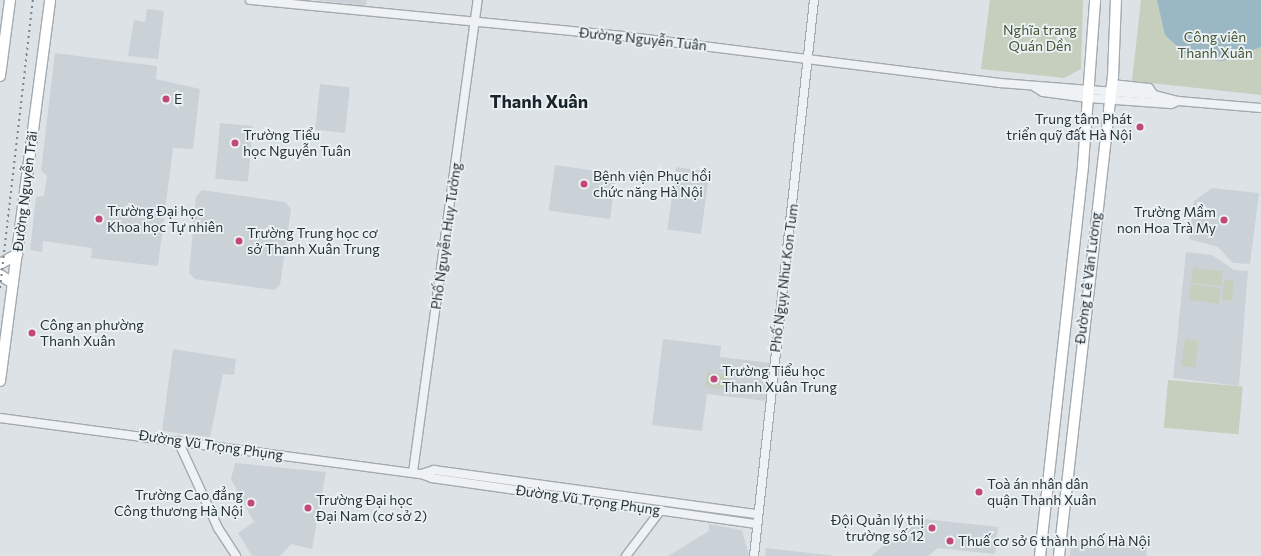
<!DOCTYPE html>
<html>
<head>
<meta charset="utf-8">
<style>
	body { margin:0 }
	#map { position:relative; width:1261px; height:556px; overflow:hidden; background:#dde2e6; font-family:Commissioner,sans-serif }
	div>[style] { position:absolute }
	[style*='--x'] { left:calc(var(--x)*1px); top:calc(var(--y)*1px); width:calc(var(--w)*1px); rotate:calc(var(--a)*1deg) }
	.built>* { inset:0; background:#cbd2d7; transform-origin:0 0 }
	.green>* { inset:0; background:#c6cfbe; transform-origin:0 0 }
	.water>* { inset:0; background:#9ab7c4 }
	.roads { filter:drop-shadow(1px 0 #a3aaaf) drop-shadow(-1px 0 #a3aaaf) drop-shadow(0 1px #a3aaaf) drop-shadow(0 -1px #a3aaaf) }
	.minor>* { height:8px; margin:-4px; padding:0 4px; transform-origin:4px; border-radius:4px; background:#eff2f4 }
	.major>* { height:10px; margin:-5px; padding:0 5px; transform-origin:5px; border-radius:5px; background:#fff }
	.rail>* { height:2px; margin-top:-1px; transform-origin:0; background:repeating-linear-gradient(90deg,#77858e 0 2px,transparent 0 6px) }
	.dots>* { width:11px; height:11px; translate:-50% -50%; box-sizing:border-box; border:2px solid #ecf1f4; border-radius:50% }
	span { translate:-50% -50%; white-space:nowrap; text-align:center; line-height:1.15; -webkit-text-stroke:3.5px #ecf1f4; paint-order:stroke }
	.park-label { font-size:14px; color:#435636 }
	.street-label { font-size:14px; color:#27333b }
	.poi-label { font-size:14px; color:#27333b }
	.left { translate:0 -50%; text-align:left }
	.right { translate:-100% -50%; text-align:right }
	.district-label { font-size:18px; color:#1a242c; font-weight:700 }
</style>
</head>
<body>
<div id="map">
	<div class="built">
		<div style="clip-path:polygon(314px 0,367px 0,366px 6px)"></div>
		<div style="clip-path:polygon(147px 9px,164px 11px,158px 59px,128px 56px,134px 20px,145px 22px)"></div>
		<div style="clip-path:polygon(55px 53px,157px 66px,156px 79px,200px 89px,193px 149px,173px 148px,158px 266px,91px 258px,92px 248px,43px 241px,42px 252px,30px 250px,36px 197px,44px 196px,47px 176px,41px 170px)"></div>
		<div style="left:320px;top:84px;width:30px;height:46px;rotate:6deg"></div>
		<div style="left:220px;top:123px;width:33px;height:56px;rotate:5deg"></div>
		<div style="left:555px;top:165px;width:62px;height:46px;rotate:8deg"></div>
		<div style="left:676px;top:167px;width:34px;height:63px;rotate:8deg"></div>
		<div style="clip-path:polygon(1212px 188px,1259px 193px,1250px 264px,1233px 263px,1218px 247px,1189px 239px,1194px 201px)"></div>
		<div style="clip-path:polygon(202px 190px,285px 202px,291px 209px,280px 285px,274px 290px,195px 279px,189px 273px,196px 197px)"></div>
		<div style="clip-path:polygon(1186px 252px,1212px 255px,1234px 270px,1248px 271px,1239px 386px,1173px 378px)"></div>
		<div style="clip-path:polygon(663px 339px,721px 346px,720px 357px,772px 363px,767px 401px,707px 394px,702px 431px,652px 425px)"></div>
		<div style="clip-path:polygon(173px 349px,236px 359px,234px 375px,223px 374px,210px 437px,162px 431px)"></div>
		<div style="clip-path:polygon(235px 463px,326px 472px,312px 549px,291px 544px,280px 556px,252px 556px,238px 533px,254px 522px,231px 479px)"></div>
		<div style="clip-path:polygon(924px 519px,998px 527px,995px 554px,938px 548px,928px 556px,871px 556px,913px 520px)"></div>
		<div style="clip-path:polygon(709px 524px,742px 530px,749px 556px,668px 556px,709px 531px)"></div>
		<div style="clip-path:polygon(1071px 539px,1147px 547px,1146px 556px,1070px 556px)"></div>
		<div style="clip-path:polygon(766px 548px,836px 556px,765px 556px)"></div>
	</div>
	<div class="green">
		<div style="clip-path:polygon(990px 0,1083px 0,1081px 69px,1064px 78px,981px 69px)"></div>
		<div style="clip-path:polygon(1141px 0,1261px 0,1261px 95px,1132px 81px)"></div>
		<div style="left:1193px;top:268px;width:30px;height:15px;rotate:6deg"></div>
		<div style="left:1224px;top:280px;width:10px;height:20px;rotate:6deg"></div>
		<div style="left:1191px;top:284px;width:30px;height:16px;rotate:8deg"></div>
		<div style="left:1185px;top:339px;width:14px;height:27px;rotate:8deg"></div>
		<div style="left:707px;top:372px;width:22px;height:15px;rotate:8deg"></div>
		<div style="left:1168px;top:380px;width:75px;height:48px;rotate:5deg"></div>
	</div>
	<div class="water">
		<div style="clip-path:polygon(1157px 0,1261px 0,1261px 47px,1222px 61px,1189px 57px,1165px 35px)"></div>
	</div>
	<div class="roads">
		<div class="minor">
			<div style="--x:250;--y:0;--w:374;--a:5.5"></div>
			<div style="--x:622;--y:36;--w:381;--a:7.1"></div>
			<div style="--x:1000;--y:83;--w:154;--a:4.5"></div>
			<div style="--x:1154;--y:95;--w:25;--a:14"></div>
			<div style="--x:1178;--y:101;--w:83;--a:4.8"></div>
			<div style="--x:1112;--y:84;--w:37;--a:6"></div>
			<div style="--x:1149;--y:88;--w:9;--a:54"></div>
			<div style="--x:1035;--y:87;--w:9;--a:32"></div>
			<div style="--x:1043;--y:92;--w:45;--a:7.6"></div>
			<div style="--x:1088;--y:98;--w:83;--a:4.1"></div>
			<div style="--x:1171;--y:104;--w:8;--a:-23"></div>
			<div style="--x:0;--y:418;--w:425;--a:7.6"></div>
			<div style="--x:421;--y:474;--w:12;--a:20"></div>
			<div style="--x:432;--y:478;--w:327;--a:8.1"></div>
			<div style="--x:178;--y:441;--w:96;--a:65.3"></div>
			<div style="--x:218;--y:528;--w:33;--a:57"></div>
			<div style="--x:413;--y:472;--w:476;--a:-82.2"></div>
			<div style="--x:421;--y:474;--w:14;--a:-17"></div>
			<div style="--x:434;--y:470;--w:326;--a:7.8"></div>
			<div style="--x:626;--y:556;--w:58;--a:-52.7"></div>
			<div style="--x:754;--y:556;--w:559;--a:-83.84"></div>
		</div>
		<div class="major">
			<div style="--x:0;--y:76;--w:77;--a:-82.5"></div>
			<div style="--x:0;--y:264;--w:20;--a:-30"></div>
			<div style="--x:0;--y:275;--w:15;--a:32"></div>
			<div style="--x:0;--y:381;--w:384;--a:-82.5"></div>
			<div style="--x:1040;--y:556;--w:393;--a:-83.7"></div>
			<div style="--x:1083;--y:165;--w:165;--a:-85.8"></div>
			<div style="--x:1059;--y:556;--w:482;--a:-83.6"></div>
			<div style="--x:1113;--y:77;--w:77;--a:-87.8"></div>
		</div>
	</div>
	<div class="rail">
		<div style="--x:0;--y:288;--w:290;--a:-83.5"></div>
	</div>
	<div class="dots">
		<div style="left:166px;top:99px;background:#c44876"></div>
		<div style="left:1140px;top:127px;background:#c44876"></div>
		<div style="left:235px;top:143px;background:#c44876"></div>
		<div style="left:584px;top:184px;background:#c44876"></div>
		<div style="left:99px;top:219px;background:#c44876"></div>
		<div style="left:1224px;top:220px;background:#c44876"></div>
		<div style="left:239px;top:241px;background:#c44876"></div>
		<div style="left:32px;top:333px;background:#c44876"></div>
		<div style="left:714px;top:379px;background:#c44876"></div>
		<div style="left:979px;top:492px;background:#c44876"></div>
		<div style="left:251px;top:503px;background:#c44876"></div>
		<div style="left:308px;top:508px;background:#c44876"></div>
		<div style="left:932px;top:528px;background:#c44876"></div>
		<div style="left:950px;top:541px;background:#c44876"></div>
	</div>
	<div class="park-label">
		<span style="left:1040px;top:38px">Nghĩa trang<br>Quán Dền</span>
		<span style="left:1215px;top:45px">Công viên<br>Thanh Xuân</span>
	</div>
	<div class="street-label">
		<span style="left:643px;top:39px;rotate:6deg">Đường Nguyễn Tuân</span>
		<span style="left:25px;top:191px;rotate:-83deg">Đường Nguyễn Trãi</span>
		<span style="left:446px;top:236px;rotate:-82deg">Phố Nguyễn Huy Tưởng</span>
		<span style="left:784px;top:278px;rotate:-83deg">Phố Ngụy Như Kon Tum</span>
		<span style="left:1088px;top:278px;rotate:-83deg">Đường Lê Văn Lương</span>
		<span style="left:211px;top:445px;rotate:8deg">Đường Vũ Trọng Phụng</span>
		<span style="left:588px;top:500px;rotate:8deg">Đường Vũ Trọng Phụng</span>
	</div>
	<div class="poi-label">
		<span class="left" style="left:174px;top:99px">E</span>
		<span class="right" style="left:1132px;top:127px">Trung tâm Phát<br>triển quỹ đất Hà Nội</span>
		<span class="left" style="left:243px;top:143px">Trường Tiểu<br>học Nguyễn Tuân</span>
		<span class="left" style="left:593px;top:184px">Bệnh viện Phục hồi<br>chức năng Hà Nội</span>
		<span class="left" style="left:107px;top:219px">Trường Đại học<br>Khoa học Tự nhiên</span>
		<span class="right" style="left:1216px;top:220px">Trường Mầm<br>non Hoa Trà My</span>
		<span class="left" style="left:247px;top:241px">Trường Trung học cơ<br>sở Thanh Xuân Trung</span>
		<span class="left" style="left:40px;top:333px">Công an phường<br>Thanh Xuân</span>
		<span class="left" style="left:722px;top:379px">Trường Tiểu học<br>Thanh Xuân Trung</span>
		<span class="left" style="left:987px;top:492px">Toà án nhân dân<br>quận Thanh Xuân</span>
		<span class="right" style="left:243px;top:503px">Trường Cao đẳng<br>Công thương Hà Nội</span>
		<span class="left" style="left:316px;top:508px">Trường Đại học<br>Đại Nam (cơ sở 2)</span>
		<span class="right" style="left:924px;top:528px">Đội Quản lý thị<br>trường số 12</span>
		<span class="left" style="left:958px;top:541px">Thuế cơ sở 6 thành phố Hà Nội</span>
	</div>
	<div class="district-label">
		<span style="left:539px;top:101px">Thanh Xuân</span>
	</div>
</div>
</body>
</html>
